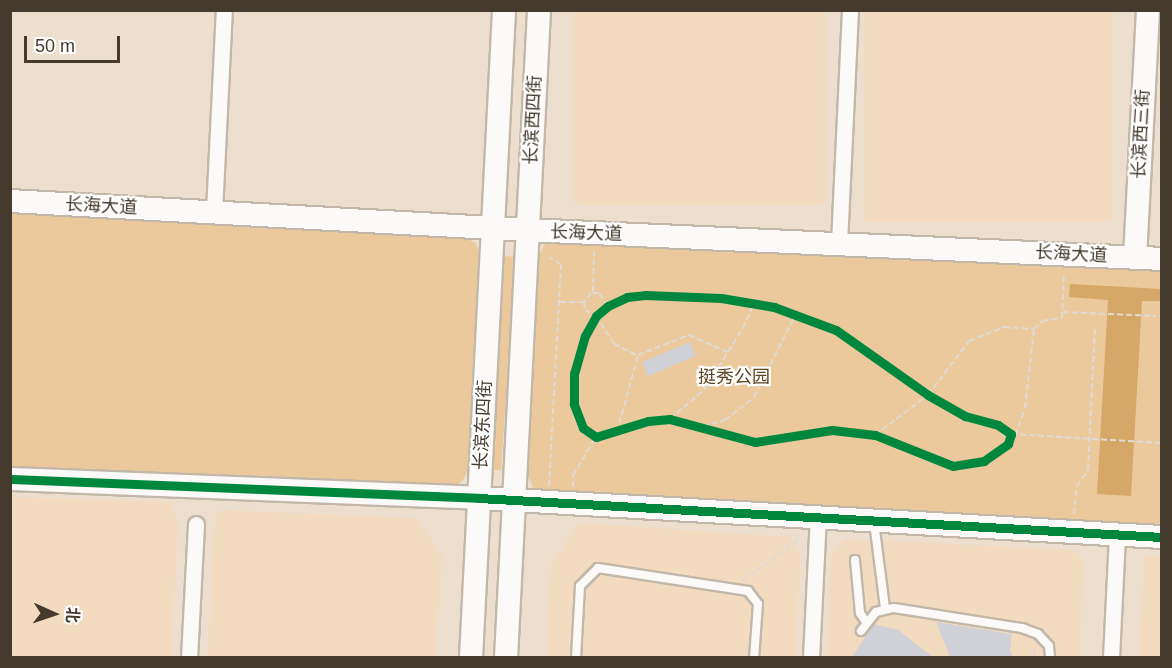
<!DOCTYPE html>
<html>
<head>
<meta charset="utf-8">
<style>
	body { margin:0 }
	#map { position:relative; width:1172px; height:668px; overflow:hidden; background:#ecdfce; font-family:Helvetica,"Noto Sans SC",sans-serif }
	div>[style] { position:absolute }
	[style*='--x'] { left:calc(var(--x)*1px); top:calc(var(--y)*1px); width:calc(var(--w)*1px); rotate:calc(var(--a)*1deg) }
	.built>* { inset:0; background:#f2dbbf; transform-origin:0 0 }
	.green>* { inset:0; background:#ebc99d; transform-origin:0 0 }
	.water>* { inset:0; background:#d6a867 }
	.building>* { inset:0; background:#d0d1d6; transform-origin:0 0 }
	.path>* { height:2px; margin-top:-1px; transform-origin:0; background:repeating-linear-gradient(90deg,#dedad5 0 6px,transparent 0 9px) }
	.roads { filter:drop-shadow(2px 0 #c2b8aa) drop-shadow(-2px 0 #c2b8aa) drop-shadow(0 2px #c2b8aa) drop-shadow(0 -2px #c2b8aa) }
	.lane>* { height:8px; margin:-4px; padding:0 4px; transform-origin:4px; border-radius:4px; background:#fcfaf8 }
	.street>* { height:15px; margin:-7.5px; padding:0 7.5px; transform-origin:7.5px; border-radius:7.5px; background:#fcfaf8 }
	.secondary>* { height:22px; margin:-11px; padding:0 11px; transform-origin:11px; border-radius:11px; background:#fcfaf8 }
	.cycleway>* { height:9px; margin:-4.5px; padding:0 4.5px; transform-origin:4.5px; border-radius:4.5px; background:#00873e }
	span { translate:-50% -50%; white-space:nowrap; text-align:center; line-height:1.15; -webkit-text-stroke:4.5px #fff; paint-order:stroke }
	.street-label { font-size:18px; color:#443a2d }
	.park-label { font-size:18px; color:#5f4522 }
	.frame { position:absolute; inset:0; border:12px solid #443a2d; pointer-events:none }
	.north { position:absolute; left:24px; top:584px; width:60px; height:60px; -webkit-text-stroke:4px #fff; paint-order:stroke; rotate:93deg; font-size:16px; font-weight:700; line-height:24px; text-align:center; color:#443a2d }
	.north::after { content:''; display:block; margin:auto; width:21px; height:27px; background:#443a2d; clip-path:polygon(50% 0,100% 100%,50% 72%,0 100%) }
	.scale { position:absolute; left:24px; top:36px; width:96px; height:27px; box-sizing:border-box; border:3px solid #443a2d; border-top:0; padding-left:8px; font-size:18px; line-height:21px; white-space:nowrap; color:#443a2d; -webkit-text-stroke:4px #fff; paint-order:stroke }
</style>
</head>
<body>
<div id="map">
	<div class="built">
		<div style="left:574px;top:11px;width:252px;height:194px"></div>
		<div style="left:865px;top:11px;width:247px;height:211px"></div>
		<div style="clip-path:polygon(11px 497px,171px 502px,178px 525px,171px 657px,11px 657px)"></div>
		<div style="clip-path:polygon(218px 510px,416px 518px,442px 555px,435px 657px,208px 657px,214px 534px)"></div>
		<div style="clip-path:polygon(580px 523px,790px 537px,800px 555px,796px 657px,546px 658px,551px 565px)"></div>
		<div style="clip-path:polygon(846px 539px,1073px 550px,1083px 561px,1079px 657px,827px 658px,831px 555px)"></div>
		<div style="clip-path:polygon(1145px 555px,1161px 556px,1161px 657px,1139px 657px)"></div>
	</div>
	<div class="green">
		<div style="clip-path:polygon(10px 209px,459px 235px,476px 243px,480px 257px,469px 467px,463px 480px,455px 487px,11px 468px)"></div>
		<div style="clip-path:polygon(560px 239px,1161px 269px,1161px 526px,551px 496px,533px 489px,527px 471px,537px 259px,545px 244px)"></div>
		<div style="left:503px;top:256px;width:13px;height:214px;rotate:4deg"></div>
	</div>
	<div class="water">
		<div style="clip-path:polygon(1070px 284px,1161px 289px,1161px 301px,1142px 301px,1131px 496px,1097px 494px,1108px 300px,1069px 297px)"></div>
	</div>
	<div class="building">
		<div style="left:690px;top:342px;width:15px;height:52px;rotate:67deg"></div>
		<div style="clip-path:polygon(936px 622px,1012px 634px,1010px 650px,1013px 657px,950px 657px)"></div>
		<div style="clip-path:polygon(874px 624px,898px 630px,933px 657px,852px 657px)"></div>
	</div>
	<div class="path">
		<div style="--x:593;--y:292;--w:41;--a:-88.6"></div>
		<div style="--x:560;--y:302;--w:24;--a:0"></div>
		<div style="--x:608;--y:306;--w:16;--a:-125"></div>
		<div style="--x:599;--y:293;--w:8;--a:180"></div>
		<div style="--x:591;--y:293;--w:11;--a:128"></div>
		<div style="--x:584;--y:302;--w:8;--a:83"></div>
		<div style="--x:585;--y:310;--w:13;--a:29"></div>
		<div style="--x:596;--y:316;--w:33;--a:57"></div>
		<div style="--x:614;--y:344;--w:25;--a:26"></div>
		<div style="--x:1063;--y:312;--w:93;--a:2.5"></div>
		<div style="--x:670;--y:419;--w:45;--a:-40.5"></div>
		<div style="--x:704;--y:390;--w:73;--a:-57.8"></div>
		<div style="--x:743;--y:328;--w:27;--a:-66"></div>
		<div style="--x:703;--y:426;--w:23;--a:-15"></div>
		<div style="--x:725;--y:420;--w:37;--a:-38"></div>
		<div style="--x:754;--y:397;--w:93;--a:-63.2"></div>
		<div style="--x:617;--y:432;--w:80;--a:-74.7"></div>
		<div style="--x:638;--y:355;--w:55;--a:-21.4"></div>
		<div style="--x:689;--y:335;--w:44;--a:24.2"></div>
		<div style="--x:1011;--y:434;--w:151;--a:3.4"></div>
		<div style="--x:875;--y:435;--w:66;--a:-37"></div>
		<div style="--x:928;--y:395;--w:68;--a:-52.8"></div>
		<div style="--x:969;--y:341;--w:38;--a:-22"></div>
		<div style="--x:1004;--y:327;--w:30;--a:4"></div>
		<div style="--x:1016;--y:435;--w:28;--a:-72"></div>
		<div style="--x:1025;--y:408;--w:80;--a:-83.5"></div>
		<div style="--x:1034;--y:329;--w:11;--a:-45"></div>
		<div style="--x:1042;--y:321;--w:20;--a:-9"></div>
		<div style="--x:1062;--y:318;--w:45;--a:-87.5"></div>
		<div style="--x:549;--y:486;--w:222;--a:-86.9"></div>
		<div style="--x:561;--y:264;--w:13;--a:-151"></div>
		<div style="--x:573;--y:487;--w:12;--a:-90"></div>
		<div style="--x:573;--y:475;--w:44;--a:-58.8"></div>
		<div style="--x:1074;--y:514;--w:28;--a:-84"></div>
		<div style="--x:1077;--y:486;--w:19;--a:-55"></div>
		<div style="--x:1088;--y:470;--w:142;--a:-87.2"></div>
		<div style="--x:742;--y:581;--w:73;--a:-36.1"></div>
		<div style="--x:1027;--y:658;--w:8;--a:-23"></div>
		<div style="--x:1034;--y:655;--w:10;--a:-79"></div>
	</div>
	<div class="roads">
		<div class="lane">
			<div style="--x:874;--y:522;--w:87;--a:82.7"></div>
			<div style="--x:855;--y:560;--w:53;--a:84.6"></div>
			<div style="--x:860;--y:613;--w:11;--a:56"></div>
			<div style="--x:861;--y:631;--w:24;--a:-52"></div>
			<div style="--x:876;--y:612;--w:18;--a:-13"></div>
			<div style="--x:894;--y:608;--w:130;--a:8.9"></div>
			<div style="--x:1022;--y:628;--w:17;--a:21"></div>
			<div style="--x:1038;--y:634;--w:16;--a:47"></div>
			<div style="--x:1049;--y:646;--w:12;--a:85"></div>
			<div style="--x:576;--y:658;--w:72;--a:-86.8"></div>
			<div style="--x:580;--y:586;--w:25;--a:-45"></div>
			<div style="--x:598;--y:568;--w:152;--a:8.7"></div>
			<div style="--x:748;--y:591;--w:16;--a:52"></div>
			<div style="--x:758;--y:604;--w:54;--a:94.2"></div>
		</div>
		<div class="street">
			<div style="--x:214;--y:212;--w:202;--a:-87.2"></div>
			<div style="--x:839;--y:243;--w:233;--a:-87.3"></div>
			<div style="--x:189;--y:658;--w:134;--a:-87"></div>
			<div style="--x:811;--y:658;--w:141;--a:-87.2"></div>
			<div style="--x:1111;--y:658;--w:123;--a:-87.2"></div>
		</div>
		<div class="secondary">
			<div style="--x:10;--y:201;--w:518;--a:3.21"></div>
			<div style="--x:527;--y:230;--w:636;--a:2.61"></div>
			<div style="--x:1135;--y:258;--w:248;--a:-87"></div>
			<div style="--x:10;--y:479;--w:469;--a:2.3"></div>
			<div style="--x:479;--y:498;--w:684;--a:3.27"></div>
			<div style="--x:471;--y:658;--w:649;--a:-87.08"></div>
			<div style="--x:506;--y:658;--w:649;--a:-87.08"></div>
		</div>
	</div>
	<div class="cycleway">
		<div style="--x:645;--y:295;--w:76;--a:2.3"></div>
		<div style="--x:721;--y:298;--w:54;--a:9.6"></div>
		<div style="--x:774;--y:307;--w:66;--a:20.4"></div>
		<div style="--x:836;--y:330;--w:113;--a:35.2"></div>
		<div style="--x:928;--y:395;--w:43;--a:29.6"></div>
		<div style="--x:965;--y:416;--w:34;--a:15"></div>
		<div style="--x:998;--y:425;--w:16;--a:35"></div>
		<div style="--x:1011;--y:434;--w:10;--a:107"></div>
		<div style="--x:1008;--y:444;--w:29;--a:145"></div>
		<div style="--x:984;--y:461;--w:31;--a:171"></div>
		<div style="--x:953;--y:466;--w:84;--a:-158.3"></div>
		<div style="--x:875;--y:435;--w:43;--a:-173.4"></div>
		<div style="--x:832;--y:430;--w:78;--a:171.1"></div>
		<div style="--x:755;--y:442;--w:88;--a:-164.9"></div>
		<div style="--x:670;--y:419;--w:22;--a:175"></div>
		<div style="--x:648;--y:421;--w:54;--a:162.9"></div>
		<div style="--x:596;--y:437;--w:16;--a:-145"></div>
		<div style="--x:583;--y:428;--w:26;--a:-111"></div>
		<div style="--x:574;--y:404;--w:30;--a:-90"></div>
		<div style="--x:574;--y:374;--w:40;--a:-74"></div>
		<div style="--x:585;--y:336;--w:23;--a:-61"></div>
		<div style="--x:596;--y:316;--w:16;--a:-40"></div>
		<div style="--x:608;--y:306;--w:21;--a:-25"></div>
		<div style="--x:627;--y:297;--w:18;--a:-6"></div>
		<div style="--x:10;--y:479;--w:469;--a:2.3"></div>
		<div style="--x:479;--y:498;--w:684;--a:3.27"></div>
	</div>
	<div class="street-label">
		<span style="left:533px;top:120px;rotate:-87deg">长滨西四街</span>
		<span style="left:1141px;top:134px;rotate:-87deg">长滨西三街</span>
		<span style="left:101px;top:206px;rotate:3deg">长海大道</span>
		<span style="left:586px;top:233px;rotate:2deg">长海大道</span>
		<span style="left:1071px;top:254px;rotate:3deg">长海大道</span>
		<span style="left:483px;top:425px;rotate:-87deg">长滨东四街</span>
	</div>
	<div class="park-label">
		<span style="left:734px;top:377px">挺秀公园</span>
	</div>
	<div class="frame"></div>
	<div class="north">北</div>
	<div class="scale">50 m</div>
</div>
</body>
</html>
